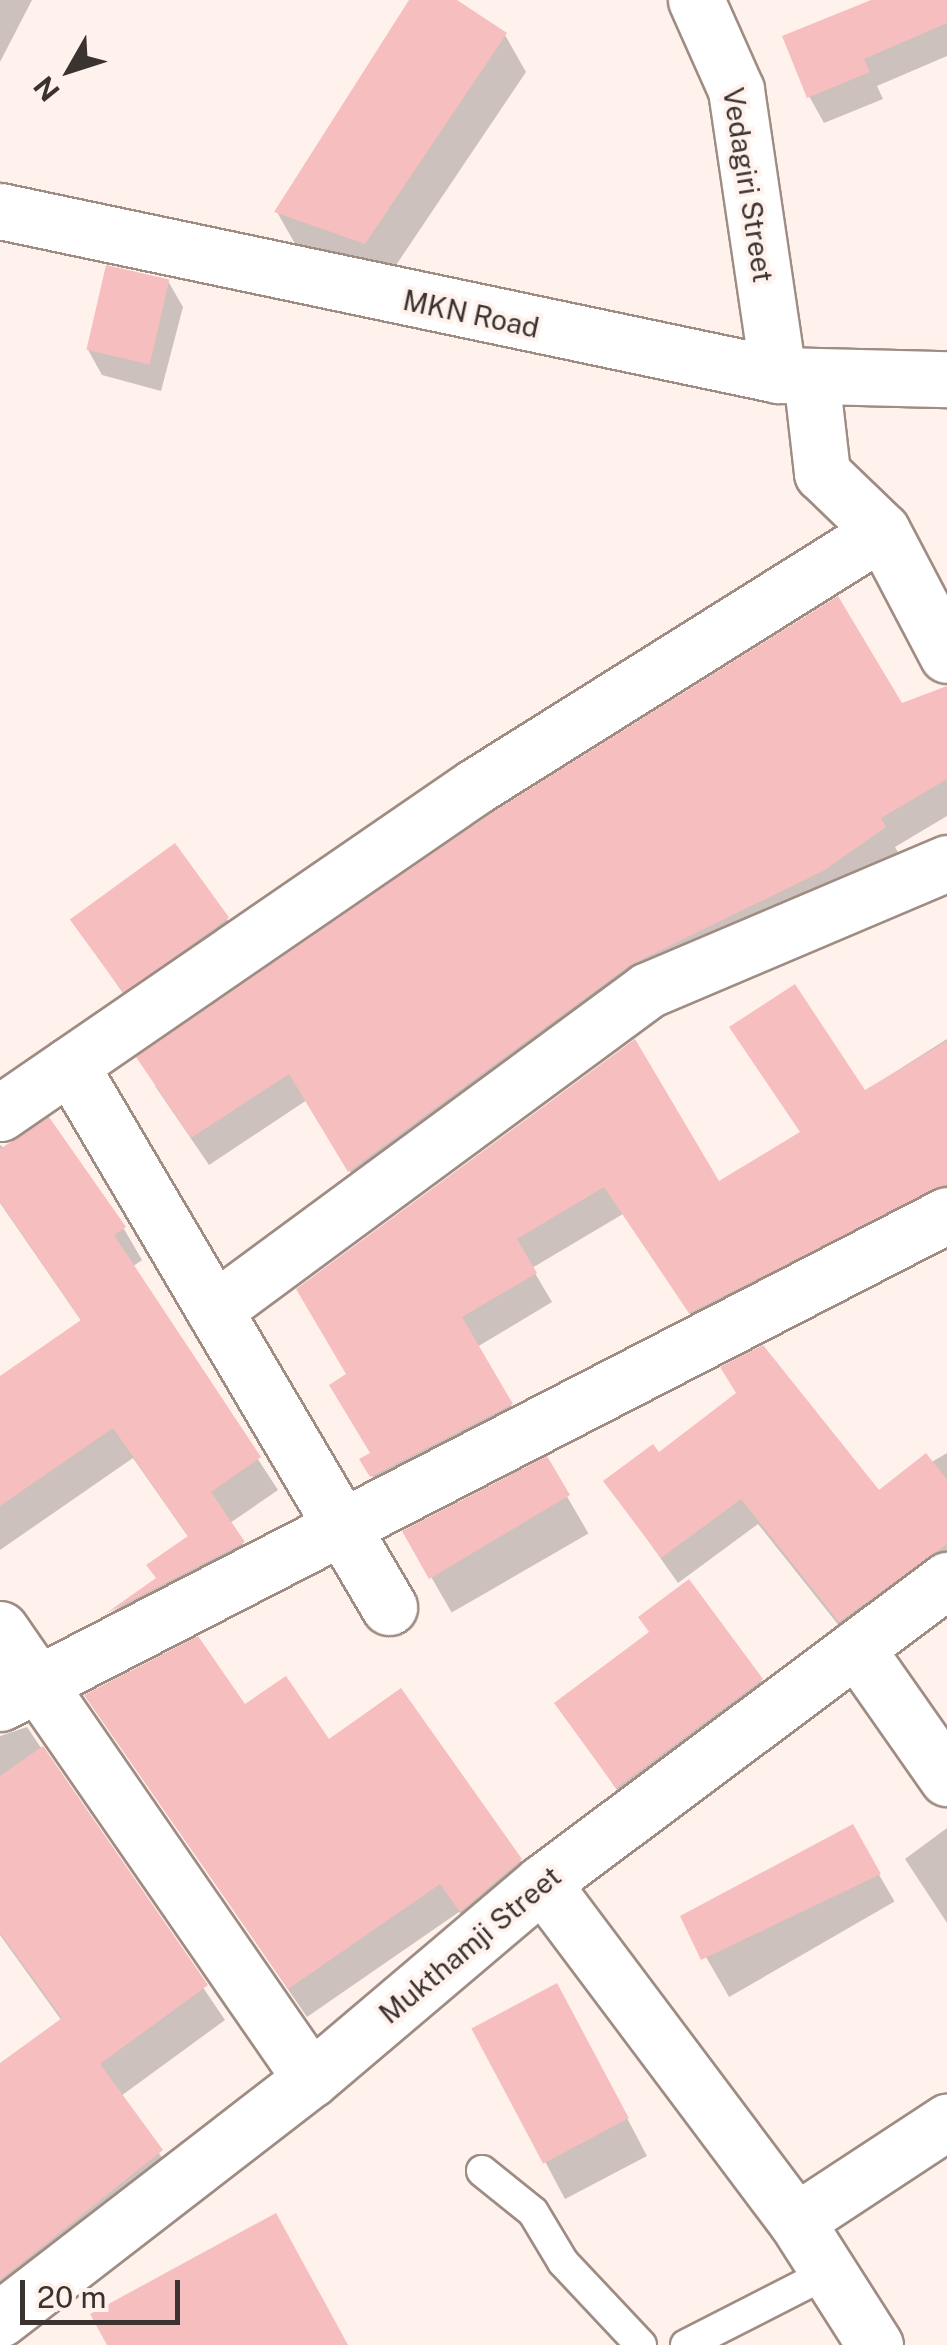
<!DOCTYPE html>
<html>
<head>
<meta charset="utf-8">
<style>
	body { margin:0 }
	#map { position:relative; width:947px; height:2345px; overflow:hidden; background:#fff2ec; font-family:"Public Sans",sans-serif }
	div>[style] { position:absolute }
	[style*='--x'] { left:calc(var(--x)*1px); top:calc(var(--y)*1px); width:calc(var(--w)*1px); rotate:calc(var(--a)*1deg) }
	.shadow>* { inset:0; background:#0003; transform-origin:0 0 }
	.building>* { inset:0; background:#f7bebf; transform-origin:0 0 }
	.roads { filter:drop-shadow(2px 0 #9f8c83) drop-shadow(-2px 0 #9f8c83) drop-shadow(0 2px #9f8c83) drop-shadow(0 -2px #9f8c83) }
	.lane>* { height:30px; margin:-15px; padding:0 15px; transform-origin:15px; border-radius:15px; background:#fff }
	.street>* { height:55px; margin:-27.5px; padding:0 27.5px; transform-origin:27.5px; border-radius:27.5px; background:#fff }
	.secondary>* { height:55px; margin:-27.5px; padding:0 27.5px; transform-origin:27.5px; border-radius:27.5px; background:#fff }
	span { translate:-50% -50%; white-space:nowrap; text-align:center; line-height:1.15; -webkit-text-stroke:8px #fff2ec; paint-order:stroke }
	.street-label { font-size:28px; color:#3b3330 }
	.north { position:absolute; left:20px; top:20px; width:100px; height:100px; -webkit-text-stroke:8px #fff2ec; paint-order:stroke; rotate:231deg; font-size:28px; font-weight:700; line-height:40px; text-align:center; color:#3b3330 }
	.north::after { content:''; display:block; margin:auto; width:35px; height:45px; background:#3b3330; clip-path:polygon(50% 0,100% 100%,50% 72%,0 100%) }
	.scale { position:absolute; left:20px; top:2280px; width:160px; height:45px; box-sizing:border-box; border:5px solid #3b3330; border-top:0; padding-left:12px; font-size:30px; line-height:35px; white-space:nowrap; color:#3b3330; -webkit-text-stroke:8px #fff2ec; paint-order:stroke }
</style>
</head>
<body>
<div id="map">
	<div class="shadow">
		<div style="clip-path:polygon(0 0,32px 0,0 62px)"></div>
		<div style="clip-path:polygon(412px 0,453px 0,505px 35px,526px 72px,386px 280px,298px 249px,277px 212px)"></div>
		<div style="clip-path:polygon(878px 0,947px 0,947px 56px,877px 86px,883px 99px,824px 123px,809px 96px)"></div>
		<div style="clip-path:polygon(168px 281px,183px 307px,161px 391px,102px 375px,87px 348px)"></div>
		<div style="clip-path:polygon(947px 689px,947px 816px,895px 847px,900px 856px,366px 1198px,307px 1100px,209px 1165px,155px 1086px)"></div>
		<div style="clip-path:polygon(227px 919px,242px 946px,139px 1016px,72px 920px)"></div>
		<div style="clip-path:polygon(947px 1039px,947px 1216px,707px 1340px,623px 1214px,532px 1268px,552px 1302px,477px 1347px,527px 1433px,388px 1504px,363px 1460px,373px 1454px,349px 1375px,634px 1042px,718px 1184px)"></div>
		<div style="clip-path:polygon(0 1145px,124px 1229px,142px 1260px,132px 1267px,278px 1490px,230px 1523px,261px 1574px,126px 1644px,109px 1614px,158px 1579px,189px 1538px,133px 1458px,0 1550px,0 1379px,82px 1322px,0 1203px)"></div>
		<div style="clip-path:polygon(947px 1453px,947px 1584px,856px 1647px,758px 1524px,678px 1583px,606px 1481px,659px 1456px,879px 1493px)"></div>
		<div style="left:546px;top:1460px;width:85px;height:158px;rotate:60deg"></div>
		<div style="clip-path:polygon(761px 1680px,776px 1707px,633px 1813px,557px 1704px)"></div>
		<div style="clip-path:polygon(87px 1696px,244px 1708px,328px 1743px,520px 1860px,538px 1890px,479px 1940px,459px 1912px,307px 2017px)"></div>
		<div style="clip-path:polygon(27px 1727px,225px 2020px,121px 2096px,180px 2185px,0 2308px,0 2066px,62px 2021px,0 1935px,0 1736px)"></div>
		<div style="left:852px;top:1828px;width:85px;height:191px;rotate:60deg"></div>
		<div style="clip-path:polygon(947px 1828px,947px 1923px,905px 1859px)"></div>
		<div style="clip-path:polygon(577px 2023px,647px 2156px,565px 2199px,474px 2028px)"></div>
	</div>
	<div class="building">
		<div style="clip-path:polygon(409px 0,457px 0,507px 33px,365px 244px,274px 212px)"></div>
		<div style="clip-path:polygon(871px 0,947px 0,947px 23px,864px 59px,870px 72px,807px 98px,782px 36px)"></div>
		<div style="left:106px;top:265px;width:65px;height:87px;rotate:13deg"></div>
		<div style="clip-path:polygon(838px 596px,902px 703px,947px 686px,947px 779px,881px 818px,886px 827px,823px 871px,630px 965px,348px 1172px,289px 1074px,191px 1138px,136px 1057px,493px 812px)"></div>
		<div style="left:175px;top:843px;width:92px;height:130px;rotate:54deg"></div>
		<div style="clip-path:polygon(795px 984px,865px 1090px,947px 1041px,947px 1184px,689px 1313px,604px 1187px,517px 1239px,537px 1273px,462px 1317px,513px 1404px,370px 1477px,359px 1459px,370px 1453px,329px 1385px,346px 1374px,296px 1289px,635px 1039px,719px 1181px,800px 1132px,729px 1027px)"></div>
		<div style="clip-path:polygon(49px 1117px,126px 1227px,114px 1235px,261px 1457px,211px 1492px,245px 1542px,105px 1614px,156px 1578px,146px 1565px,188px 1536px,113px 1428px,0 1506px,0 1376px,81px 1320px,0 1202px,0 1149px)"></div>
		<div style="clip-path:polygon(763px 1345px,879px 1490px,926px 1453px,947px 1480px,947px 1544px,839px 1622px,741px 1499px,661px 1558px,603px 1481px,653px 1444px,659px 1452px,736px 1393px,720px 1367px)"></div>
		<div style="clip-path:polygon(547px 1456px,570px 1495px,429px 1579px,402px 1531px)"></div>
		<div style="clip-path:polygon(689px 1579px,763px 1679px,616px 1788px,554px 1703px,649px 1632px,638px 1617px)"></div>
		<div style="clip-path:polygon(198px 1636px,245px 1704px,286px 1676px,329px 1739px,401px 1688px,522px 1859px,460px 1912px,440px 1884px,288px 1989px,84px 1695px)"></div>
		<div style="clip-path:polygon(43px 1746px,208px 1985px,100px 2064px,163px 2150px,0 2280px,0 2063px,62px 2018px,0 1933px,0 1776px)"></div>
		<div style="clip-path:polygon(853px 1824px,881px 1874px,701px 1960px,680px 1916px)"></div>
		<div style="left:557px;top:1983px;width:153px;height:97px;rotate:62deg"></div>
		<div style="clip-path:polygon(276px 2213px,348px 2345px,107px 2345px,90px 2314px)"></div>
	</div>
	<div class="roads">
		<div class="lane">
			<div style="--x:482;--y:2171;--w:65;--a:38.8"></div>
			<div style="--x:533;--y:2212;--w:58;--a:59"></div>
			<div style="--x:563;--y:2262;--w:114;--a:46.8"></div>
			<div style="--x:686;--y:2345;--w:161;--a:-27"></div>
		</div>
		<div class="street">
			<div style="--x:696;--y:0;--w:98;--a:66"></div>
			<div style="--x:736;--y:90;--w:288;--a:81.6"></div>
			<div style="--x:811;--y:376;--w:98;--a:83.5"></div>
			<div style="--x:822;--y:473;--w:83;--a:44"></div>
			<div style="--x:882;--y:531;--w:140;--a:62.3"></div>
			<div style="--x:70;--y:1065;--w:629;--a:59.52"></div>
			<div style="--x:0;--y:1113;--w:577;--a:-34.49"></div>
			<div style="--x:476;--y:786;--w:479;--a:-32.1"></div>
			<div style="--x:214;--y:1310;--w:539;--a:-36.4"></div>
			<div style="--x:648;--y:990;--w:325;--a:-23"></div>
			<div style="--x:0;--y:1629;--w:547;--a:55.35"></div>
			<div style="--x:856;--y:1648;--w:159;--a:55"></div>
			<div style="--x:0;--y:1703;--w:1065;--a:-27.26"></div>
			<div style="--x:542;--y:1883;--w:423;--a:53.1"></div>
			<div style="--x:796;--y:2221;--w:147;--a:57.5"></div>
			<div style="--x:796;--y:2221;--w:181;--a:-33.3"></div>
			<div style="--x:0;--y:2319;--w:393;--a:-37.7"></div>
			<div style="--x:311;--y:2079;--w:303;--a:-40.3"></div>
			<div style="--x:542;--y:1883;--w:506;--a:-36.8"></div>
		</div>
		<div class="secondary">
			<div style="--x:0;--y:211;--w:795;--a:11.9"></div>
			<div style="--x:778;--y:375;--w:169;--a:1.4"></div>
		</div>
	</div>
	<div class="street-label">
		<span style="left:748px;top:185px;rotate:81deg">Vedagiri Street</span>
		<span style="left:471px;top:314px;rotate:12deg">MKN Road</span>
		<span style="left:470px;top:1945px;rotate:-40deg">Mukthamji Street</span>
	</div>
	<div class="north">N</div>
	<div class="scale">20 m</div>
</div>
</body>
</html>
